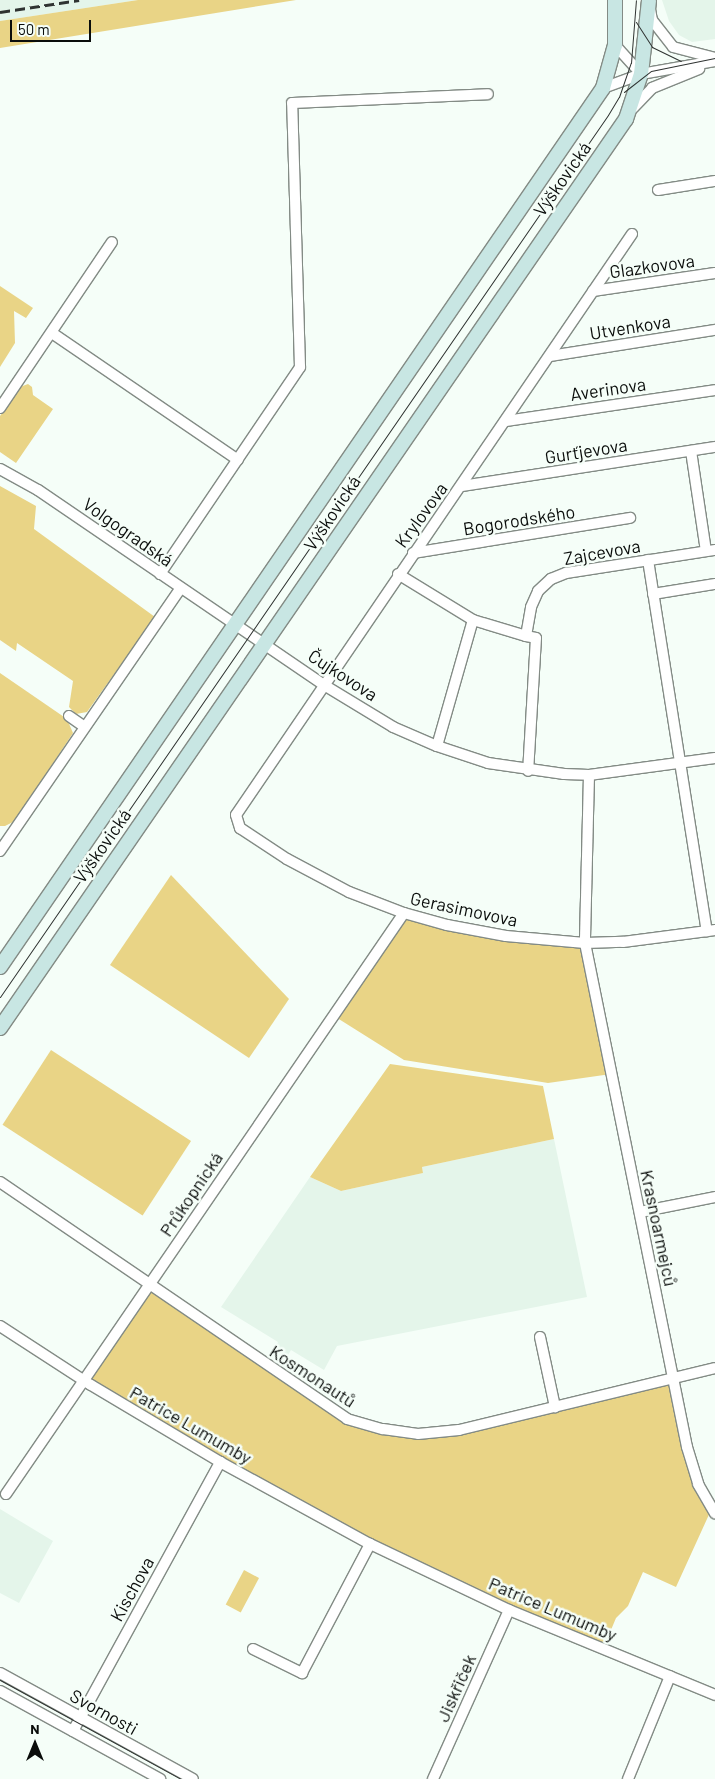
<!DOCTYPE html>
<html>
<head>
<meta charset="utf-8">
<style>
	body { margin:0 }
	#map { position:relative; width:715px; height:1779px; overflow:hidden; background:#f5fef8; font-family:Barlow,sans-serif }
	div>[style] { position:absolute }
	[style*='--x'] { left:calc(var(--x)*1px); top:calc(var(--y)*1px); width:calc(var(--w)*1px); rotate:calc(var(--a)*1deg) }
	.built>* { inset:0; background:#e4f5ea }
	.green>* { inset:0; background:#e9d486; transform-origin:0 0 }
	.roads { filter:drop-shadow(1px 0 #838b85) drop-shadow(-1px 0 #838b85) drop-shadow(0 1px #838b85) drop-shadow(0 -1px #838b85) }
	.street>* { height:10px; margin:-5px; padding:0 5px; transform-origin:5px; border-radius:5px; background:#fff }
	.secondary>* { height:14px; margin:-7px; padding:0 7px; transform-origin:7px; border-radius:7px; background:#c8e6e3 }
	.tram>* { height:1px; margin:-0.5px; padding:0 0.5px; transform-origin:0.5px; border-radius:0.5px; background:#2f3331 }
	.rail>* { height:3px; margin-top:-1.5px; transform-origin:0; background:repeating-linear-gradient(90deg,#2f3331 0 10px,transparent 0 15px) }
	span { translate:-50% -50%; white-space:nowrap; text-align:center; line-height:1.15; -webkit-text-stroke:5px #f5fef8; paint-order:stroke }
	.street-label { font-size:18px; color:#0a0d0b }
	.north { position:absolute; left:10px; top:1719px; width:50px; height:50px; -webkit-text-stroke:4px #f5fef8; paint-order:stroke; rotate:0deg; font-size:14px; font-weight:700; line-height:20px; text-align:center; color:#0a0d0b }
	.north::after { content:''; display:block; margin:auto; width:18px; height:22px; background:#0a0d0b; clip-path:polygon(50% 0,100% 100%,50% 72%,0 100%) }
	.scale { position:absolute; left:10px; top:20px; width:81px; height:22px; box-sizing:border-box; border:2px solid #0a0d0b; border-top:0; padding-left:6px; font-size:15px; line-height:18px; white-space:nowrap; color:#0a0d0b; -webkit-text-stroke:4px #f5fef8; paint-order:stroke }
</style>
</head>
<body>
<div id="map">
	<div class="built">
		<div style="clip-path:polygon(0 0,138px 0,0 21px)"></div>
		<div style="clip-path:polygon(662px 0,715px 0,715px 39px,692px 42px,679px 35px,669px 21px)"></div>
		<div style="clip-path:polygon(554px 1139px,587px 1297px,337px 1346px,324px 1370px,291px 1350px,284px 1362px,271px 1355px,278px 1342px,221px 1307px,310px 1177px,341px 1191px,423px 1173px,422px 1167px)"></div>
		<div style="clip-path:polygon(0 1509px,53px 1541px,19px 1603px,0 1593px)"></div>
	</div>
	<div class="green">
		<div style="clip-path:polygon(138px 0,296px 0,0 48px,0 21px)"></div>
		<div style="clip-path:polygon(0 286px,33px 308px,26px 318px,14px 311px,15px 343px,0 367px)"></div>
		<div style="clip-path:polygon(28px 384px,32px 387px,33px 395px,53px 409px,16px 463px,0 452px,0 416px,20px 387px)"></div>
		<div style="clip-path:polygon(0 486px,36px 506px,34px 529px,155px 617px,87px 712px,76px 714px,69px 707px,73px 681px,17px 643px,16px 651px,0 640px)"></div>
		<div style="clip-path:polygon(0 673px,67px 719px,73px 733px,15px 821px,5px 826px,0 826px)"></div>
		<div style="clip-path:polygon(171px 875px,289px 999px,249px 1058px,110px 965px)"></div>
		<div style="clip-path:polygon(404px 913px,447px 925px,585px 943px,611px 1074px,548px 1083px,404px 1060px,334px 1016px)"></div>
		<div style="left:51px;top:1050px;width:167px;height:89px;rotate:33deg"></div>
		<div style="clip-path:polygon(390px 1064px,543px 1086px,554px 1139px,422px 1167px,423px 1173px,341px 1191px,310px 1177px)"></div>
		<div style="clip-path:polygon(148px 1286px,346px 1419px,383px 1429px,459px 1430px,674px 1378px,687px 1447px,712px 1508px,676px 1587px,643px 1572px,628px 1606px,616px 1618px,603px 1649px,372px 1545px,83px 1380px)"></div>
		<div style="left:244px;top:1570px;width:17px;height:39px;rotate:28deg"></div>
	</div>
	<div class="roads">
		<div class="street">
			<div style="--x:650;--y:9;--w:11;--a:80"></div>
			<div style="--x:652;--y:20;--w:34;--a:52"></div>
			<div style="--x:673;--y:47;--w:43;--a:14.7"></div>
			<div style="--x:615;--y:45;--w:39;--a:48"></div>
			<div style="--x:603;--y:88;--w:40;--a:-20.2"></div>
			<div style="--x:641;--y:74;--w:75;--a:-10"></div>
			<div style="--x:633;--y:108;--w:28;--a:-46"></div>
			<div style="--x:652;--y:88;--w:51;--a:-22"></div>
			<div style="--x:658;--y:190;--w:58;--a:-9"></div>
			<div style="--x:632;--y:234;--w:703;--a:124.28"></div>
			<div style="--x:236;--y:815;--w:14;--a:73"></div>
			<div style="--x:240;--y:828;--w:56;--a:33.4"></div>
			<div style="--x:287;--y:859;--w:70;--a:28"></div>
			<div style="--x:349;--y:892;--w:59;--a:20.9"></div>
			<div style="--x:404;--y:913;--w:45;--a:15.6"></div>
			<div style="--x:447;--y:925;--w:60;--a:10.6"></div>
			<div style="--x:506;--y:936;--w:79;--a:5.1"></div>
			<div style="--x:585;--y:943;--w:38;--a:-2"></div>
			<div style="--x:623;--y:942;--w:93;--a:-7.4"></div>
			<div style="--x:593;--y:291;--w:123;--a:-8.4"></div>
			<div style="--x:52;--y:333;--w:225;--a:34.3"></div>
			<div style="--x:550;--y:356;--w:167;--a:-9"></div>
			<div style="--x:0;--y:408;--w:200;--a:-56"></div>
			<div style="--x:506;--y:421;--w:211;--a:-8.4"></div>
			<div style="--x:691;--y:451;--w:101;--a:81.5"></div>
			<div style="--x:0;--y:469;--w:43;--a:28.9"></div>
			<div style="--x:38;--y:490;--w:346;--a:34.3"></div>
			<div style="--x:324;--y:685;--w:81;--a:31.3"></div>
			<div style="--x:393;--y:727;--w:48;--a:23.4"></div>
			<div style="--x:437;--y:746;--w:54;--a:18.4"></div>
			<div style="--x:488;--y:763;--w:77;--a:8.2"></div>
			<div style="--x:564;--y:774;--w:25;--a:2"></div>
			<div style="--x:589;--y:775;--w:127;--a:-7.7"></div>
			<div style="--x:462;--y:486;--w:256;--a:-8.8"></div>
			<div style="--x:413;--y:553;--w:220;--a:-9.2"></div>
			<div style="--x:648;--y:560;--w:376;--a:81"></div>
			<div style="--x:160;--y:574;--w:250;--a:-55.9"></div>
			<div style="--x:300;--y:367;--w:264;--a:-91.7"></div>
			<div style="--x:292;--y:103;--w:196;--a:-2.6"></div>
			<div style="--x:398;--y:574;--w:88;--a:31.5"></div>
			<div style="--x:473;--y:620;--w:55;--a:16.8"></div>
			<div style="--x:526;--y:636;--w:29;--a:-80"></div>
			<div style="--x:531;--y:607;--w:17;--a:-66"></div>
			<div style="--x:538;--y:591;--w:18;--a:-43"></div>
			<div style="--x:551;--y:579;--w:16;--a:-22"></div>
			<div style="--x:566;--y:573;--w:151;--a:-8.8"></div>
			<div style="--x:653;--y:594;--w:63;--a:-9.2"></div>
			<div style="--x:526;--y:636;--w:10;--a:11"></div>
			<div style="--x:536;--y:638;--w:133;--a:93.4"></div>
			<div style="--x:69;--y:716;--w:19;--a:35"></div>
			<div style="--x:437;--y:746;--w:131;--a:-74.1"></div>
			<div style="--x:589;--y:775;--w:168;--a:91.4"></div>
			<div style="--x:585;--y:943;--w:514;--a:78.56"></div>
			<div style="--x:687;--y:1447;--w:39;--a:73"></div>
			<div style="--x:698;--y:1484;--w:34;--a:60"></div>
			<div style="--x:0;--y:851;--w:319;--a:-55.5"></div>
			<div style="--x:0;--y:1182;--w:420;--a:34.3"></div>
			<div style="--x:347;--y:1419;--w:37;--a:16"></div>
			<div style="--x:383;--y:1429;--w:35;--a:8"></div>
			<div style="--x:418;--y:1434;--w:41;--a:-5.6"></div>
			<div style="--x:459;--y:1430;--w:263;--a:-13.6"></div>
			<div style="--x:640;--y:1212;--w:76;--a:-11.3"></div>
			<div style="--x:0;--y:1326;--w:108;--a:33"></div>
			<div style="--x:91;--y:1385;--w:150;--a:30.8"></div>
			<div style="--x:220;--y:1462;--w:171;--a:28.7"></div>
			<div style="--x:370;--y:1544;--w:154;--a:25.4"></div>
			<div style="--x:509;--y:1610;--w:223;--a:22.4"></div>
			<div style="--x:540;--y:1337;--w:72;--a:77.9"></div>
			<div style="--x:6;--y:1494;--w:704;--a:-55.59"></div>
			<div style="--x:253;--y:1649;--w:55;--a:26.1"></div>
			<div style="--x:302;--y:1673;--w:146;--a:-62.2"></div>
			<div style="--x:0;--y:1673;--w:220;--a:28.8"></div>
			<div style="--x:0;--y:1691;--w:183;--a:28.8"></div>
			<div style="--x:73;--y:1731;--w:307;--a:-61.3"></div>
			<div style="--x:433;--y:1779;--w:185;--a:-65.8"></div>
			<div style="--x:628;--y:1779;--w:111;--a:-67.8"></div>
		</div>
		<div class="secondary">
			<div style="--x:0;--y:967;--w:1066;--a:-55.55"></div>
			<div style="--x:603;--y:88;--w:45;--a:-74.4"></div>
			<div style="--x:615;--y:45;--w:45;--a:-90"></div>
			<div style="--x:0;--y:1028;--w:1104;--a:-55.45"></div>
			<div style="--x:626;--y:119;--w:47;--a:-71.6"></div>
			<div style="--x:641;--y:74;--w:74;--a:-83.8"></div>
		</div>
	</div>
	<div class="tram">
		<div style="--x:636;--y:22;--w:30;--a:57"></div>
		<div style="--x:652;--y:47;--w:32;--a:26"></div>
		<div style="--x:624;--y:92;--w:34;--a:-38"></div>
		<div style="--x:651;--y:71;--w:65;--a:-11.5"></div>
		<div style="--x:0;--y:997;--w:1071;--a:-55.42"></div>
		<div style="--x:608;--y:115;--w:21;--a:-59"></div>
		<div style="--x:619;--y:97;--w:36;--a:-71"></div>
		<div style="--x:631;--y:63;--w:63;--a:-85.5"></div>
		<div style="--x:0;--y:1680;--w:206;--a:28.7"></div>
	</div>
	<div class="rail">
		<div style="--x:0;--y:12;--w:80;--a:-8.6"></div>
	</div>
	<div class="street-label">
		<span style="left:562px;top:179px;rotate:-55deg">Výškovická</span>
		<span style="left:652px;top:266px;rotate:-8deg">Glazkovova</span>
		<span style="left:630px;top:327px;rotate:-9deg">Utvenkova</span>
		<span style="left:608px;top:389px;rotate:-8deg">Averinova</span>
		<span style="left:586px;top:451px;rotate:-9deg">Gurťjevova</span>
		<span style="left:332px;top:513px;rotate:-56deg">Výškovická</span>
		<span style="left:421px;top:515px;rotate:-54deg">Krylovova</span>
		<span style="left:519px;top:520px;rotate:-9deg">Bogorodského</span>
		<span style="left:128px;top:532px;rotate:35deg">Volgogradská</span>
		<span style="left:602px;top:552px;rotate:-10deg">Zajcevova</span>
		<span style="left:343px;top:675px;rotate:33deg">Čujkovova</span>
		<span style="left:102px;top:846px;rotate:-55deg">Výškovická</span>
		<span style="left:464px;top:909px;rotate:12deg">Gerasimovova</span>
		<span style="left:191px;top:1194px;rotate:-56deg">Průkopnická</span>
		<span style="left:659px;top:1228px;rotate:78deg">Krasnoarmejců</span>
		<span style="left:313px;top:1376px;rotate:33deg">Kosmonautů</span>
		<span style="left:191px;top:1425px;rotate:30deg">Patrice Lumumby</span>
		<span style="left:132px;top:1589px;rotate:-61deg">Kischova</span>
		<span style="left:553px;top:1609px;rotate:23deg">Patrice Lumumby</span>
		<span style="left:456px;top:1688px;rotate:-66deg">Jiskřiček</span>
		<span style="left:104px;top:1712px;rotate:29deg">Svornosti</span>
	</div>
	<div class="north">N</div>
	<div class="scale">50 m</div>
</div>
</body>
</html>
